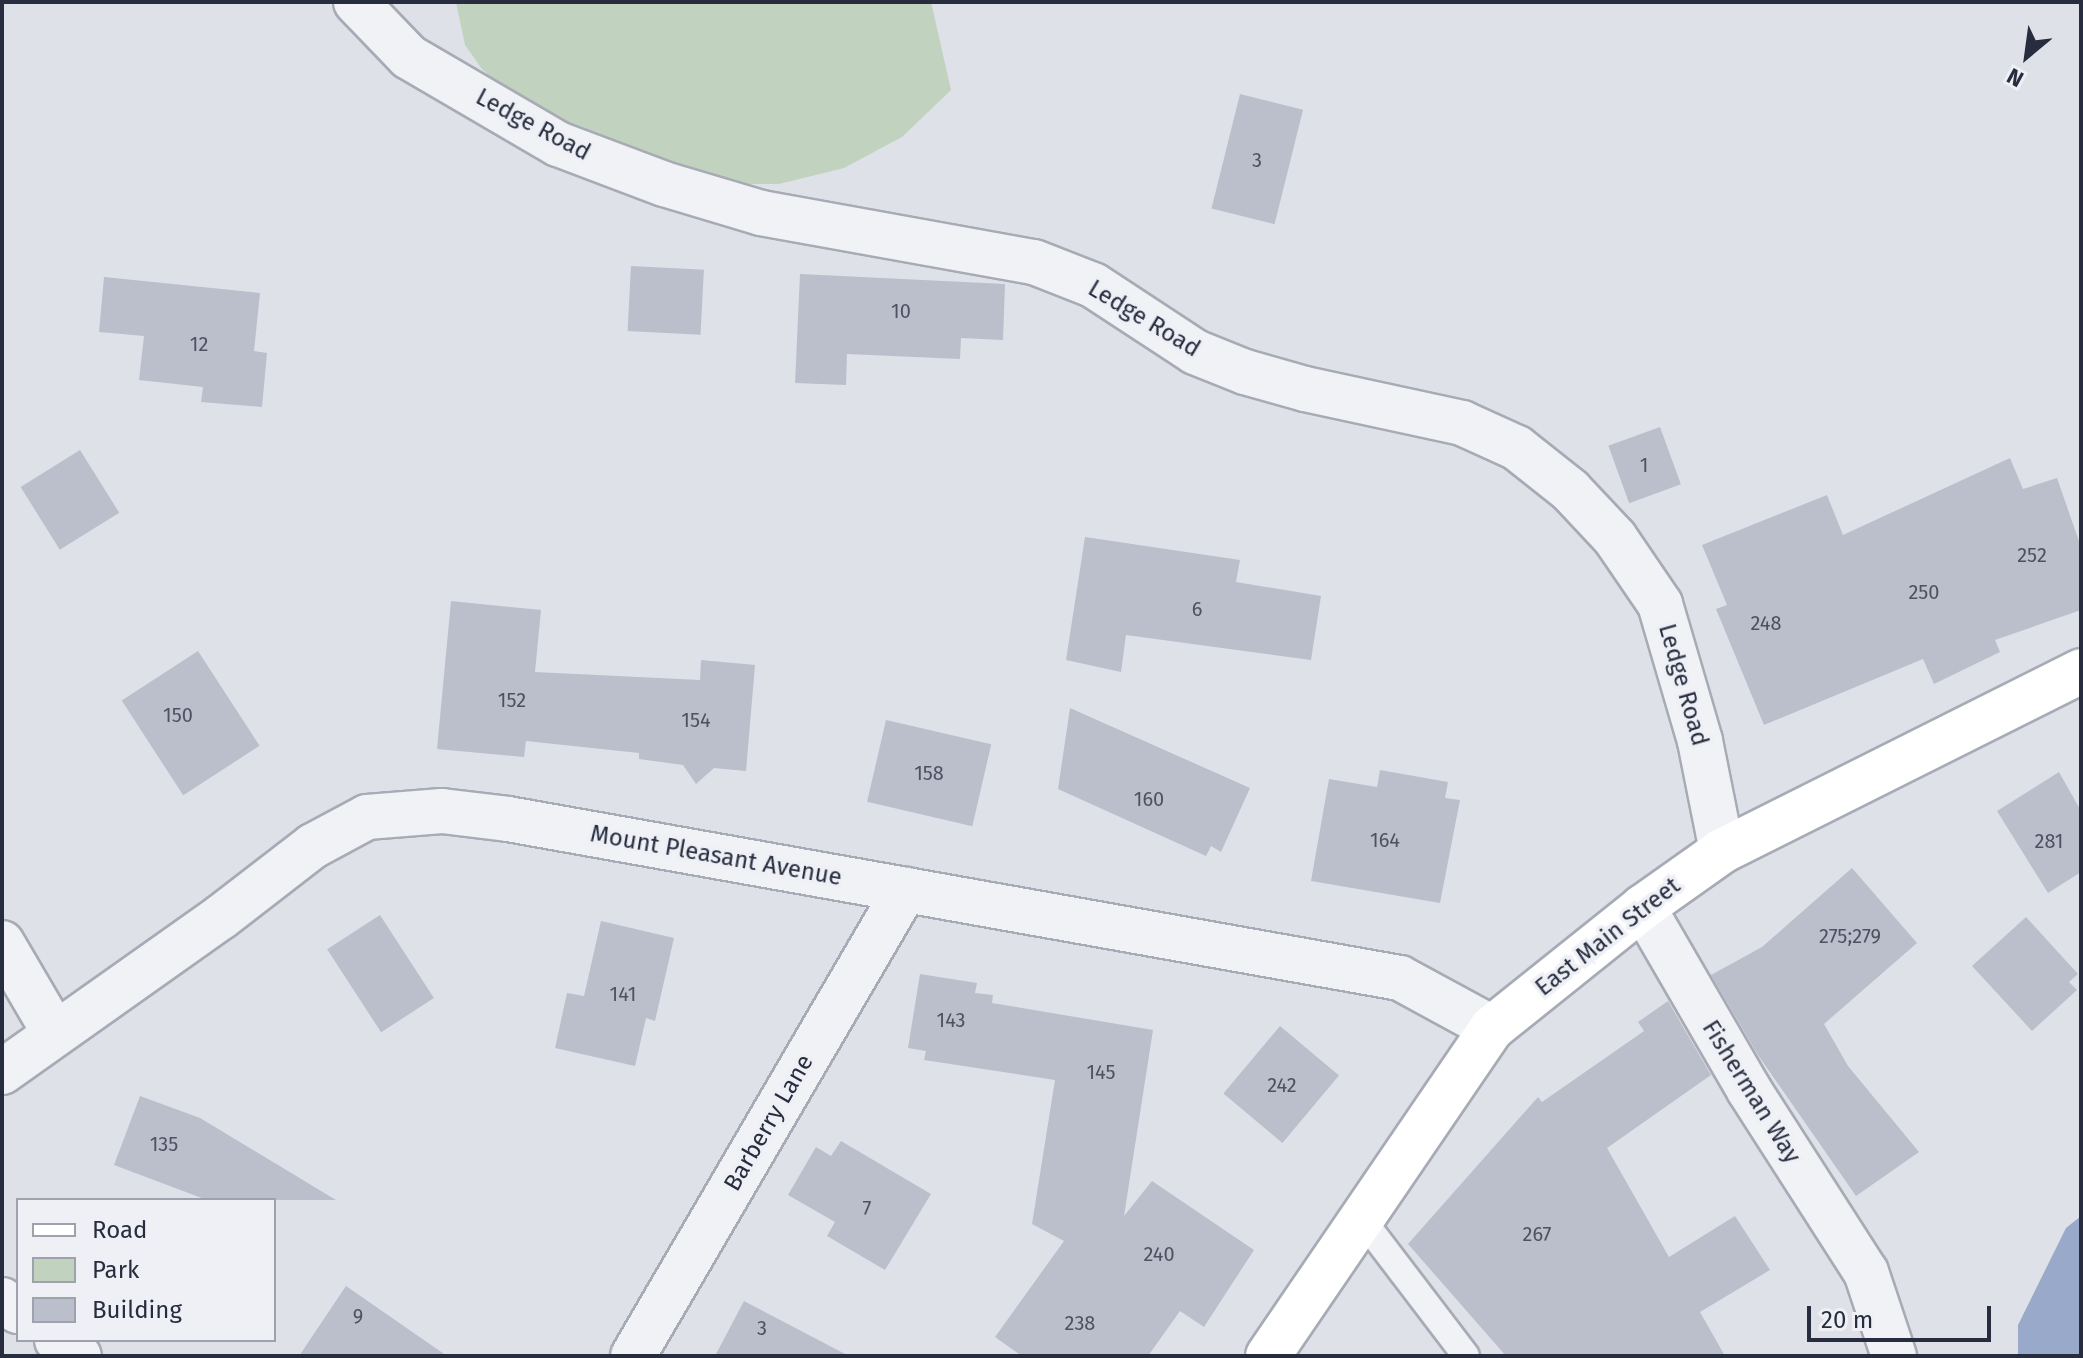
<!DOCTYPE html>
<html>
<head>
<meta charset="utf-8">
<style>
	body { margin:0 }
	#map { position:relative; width:2083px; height:1358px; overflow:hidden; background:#dee1e8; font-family:"Fira Sans",sans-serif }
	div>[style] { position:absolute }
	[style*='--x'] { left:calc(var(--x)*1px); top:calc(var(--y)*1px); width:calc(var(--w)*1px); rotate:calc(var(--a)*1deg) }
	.green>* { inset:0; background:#c1d2bf }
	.water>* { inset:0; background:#99a9c9 }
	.building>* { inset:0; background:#bbbfcb; transform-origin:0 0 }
	.roads { filter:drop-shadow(2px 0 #a7abb5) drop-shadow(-2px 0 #a7abb5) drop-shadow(0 2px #a7abb5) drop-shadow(0 -2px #a7abb5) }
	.lane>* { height:26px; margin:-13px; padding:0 13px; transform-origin:13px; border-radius:13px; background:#f1f2f6 }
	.street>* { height:44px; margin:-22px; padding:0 22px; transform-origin:22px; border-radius:22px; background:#f1f2f6 }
	.secondary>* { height:44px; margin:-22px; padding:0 22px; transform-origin:22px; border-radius:22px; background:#fff }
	span { translate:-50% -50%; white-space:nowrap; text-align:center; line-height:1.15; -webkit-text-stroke:7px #eef0f6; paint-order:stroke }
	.number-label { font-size:20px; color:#4c5262 }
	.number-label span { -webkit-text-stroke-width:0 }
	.street-label { font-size:24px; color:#272d3f }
	.frame { position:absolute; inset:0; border:4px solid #272d3f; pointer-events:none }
	.legend { position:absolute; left:16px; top:1198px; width:260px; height:144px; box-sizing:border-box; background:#eef0f6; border:2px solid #9ea2ad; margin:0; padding:10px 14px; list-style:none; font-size:24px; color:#272d3f }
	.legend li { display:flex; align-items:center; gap:16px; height:40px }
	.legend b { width:40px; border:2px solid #9ea2ad }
	.north { position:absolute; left:1987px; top:16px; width:80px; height:80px; -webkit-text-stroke:6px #eef0f6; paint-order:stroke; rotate:209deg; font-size:22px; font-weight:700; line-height:32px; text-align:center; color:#272d3f }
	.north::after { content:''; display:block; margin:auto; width:28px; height:36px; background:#272d3f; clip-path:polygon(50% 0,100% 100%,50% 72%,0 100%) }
	.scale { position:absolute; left:1807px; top:1306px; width:184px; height:36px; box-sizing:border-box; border:4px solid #272d3f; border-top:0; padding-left:10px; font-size:24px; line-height:28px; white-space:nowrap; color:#272d3f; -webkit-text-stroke:6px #eef0f6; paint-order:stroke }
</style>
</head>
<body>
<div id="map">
	<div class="green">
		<div style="clip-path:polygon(456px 2px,931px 2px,951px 90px,902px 137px,844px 168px,779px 184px,723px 184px,583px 131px,501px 87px,482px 69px,465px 45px)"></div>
	</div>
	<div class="water">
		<div style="clip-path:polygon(2081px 1216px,2081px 1356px,2018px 1356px,2018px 1325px,2066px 1228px)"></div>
	</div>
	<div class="building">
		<div style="left:1240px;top:94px;width:65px;height:118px;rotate:14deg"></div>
		<div style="left:631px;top:266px;width:73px;height:65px;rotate:3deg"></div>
		<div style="clip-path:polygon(800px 274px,1005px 284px,1003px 340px,961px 338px,960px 359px,847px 354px,846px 385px,795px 383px)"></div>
		<div style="clip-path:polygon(104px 277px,260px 293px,254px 351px,267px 353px,262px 407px,201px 402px,203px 387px,139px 380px,144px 336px,99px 332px)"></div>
		<div style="left:1660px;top:427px;width:61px;height:55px;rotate:70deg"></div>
		<div style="left:80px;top:450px;width:74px;height:70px;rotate:58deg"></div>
		<div style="clip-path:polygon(2010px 458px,2023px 489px,2057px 478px,2081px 547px,2081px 610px,1995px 640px,2000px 652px,1934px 684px,1923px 659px,1764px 725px,1716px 609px,1727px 605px,1702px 545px,1827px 495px,1843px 535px)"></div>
		<div style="clip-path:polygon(1085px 537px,1240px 560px,1236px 582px,1321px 596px,1311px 660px,1126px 635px,1121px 672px,1066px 660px)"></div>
		<div style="clip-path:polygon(451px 601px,541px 610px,535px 672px,700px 680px,701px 660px,755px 665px,746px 771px,714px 768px,696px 784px,683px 765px,639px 759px,639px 753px,526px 741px,524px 757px,437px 749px)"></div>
		<div style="left:198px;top:651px;width:113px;height:91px;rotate:57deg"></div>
		<div style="clip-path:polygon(1070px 708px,1250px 788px,1221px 852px,1211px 846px,1206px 856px,1058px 789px)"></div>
		<div style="left:886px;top:720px;width:108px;height:84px;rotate:13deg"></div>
		<div style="clip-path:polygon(1380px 770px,1448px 782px,1445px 798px,1460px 800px,1440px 903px,1311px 881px,1329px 779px,1377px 787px)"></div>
		<div style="clip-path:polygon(2059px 772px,2081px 811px,2081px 872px,2048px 893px,1997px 811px)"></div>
		<div style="clip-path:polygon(1852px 868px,1917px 943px,1824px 1024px,1848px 1066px,1919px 1152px,1856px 1196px,1758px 1055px,1711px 975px,1762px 947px)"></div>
		<div style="left:380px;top:915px;width:99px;height:63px;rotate:57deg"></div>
		<div style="clip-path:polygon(2026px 917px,2078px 974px,2069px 982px,2077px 990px,2032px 1031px,1972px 966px)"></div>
		<div style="clip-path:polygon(601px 921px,674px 938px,655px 1021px,646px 1018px,635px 1066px,555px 1048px,567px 993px,584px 996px)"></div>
		<div style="clip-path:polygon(920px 974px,977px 983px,975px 993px,993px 995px,992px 1003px,1153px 1030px,1124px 1216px,1152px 1181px,1254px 1250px,1204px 1327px,1180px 1311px,1148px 1356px,1022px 1356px,995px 1337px,1064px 1241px,1032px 1224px,1055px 1080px,924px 1060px,926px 1051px,908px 1048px)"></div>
		<div style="clip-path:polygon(1668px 1001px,1711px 1075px,1607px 1148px,1669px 1257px,1735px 1216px,1770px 1270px,1700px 1312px,1725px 1356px,1506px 1356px,1408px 1244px,1538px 1097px,1542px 1102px,1644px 1031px,1638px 1022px)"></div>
		<div style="left:1280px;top:1026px;width:77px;height:88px;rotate:40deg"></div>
		<div style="clip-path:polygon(140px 1096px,200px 1118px,336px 1200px,207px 1200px,114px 1165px)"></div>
		<div style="clip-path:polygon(841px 1141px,931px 1194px,885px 1270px,827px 1236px,835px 1222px,788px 1195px,816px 1147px,831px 1156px)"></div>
		<div style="clip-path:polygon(346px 1286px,447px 1356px,299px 1356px)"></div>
		<div style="clip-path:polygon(744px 1301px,849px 1356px,715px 1356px)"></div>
	</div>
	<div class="roads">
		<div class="lane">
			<div style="--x:1361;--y:1218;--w:173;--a:52.7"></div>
		</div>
		<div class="street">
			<div style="--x:356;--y:2;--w:76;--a:46.1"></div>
			<div style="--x:409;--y:57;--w:173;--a:30.3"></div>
			<div style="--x:558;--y:144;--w:113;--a:20.7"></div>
			<div style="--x:664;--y:184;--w:101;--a:16.6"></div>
			<div style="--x:761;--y:213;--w:277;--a:10.2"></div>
			<div style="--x:1034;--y:262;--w:63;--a:21.3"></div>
			<div style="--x:1093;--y:285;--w:122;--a:33.3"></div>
			<div style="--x:1195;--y:352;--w:54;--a:21.8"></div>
			<div style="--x:1245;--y:372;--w:62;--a:15.8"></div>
			<div style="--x:1305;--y:389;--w:161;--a:12.2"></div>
			<div style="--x:1462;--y:423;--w:60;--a:24.4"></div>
			<div style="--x:1517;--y:448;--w:68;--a:38.4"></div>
			<div style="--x:1570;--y:490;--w:66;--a:46.8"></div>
			<div style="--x:1615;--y:538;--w:80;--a:55.7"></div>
			<div style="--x:1660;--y:604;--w:143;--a:73.7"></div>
			<div style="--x:1700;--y:741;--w:112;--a:78.7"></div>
			<div style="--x:1643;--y:907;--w:211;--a:59.9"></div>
			<div style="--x:1749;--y:1090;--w:216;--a:57.3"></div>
			<div style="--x:1866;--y:1272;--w:89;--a:71.6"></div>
			<div style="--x:2;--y:943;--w:103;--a:59.7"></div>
			<div style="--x:2;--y:1072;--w:268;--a:-35.3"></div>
			<div style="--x:221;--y:917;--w:116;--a:-37.7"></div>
			<div style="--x:313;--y:846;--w:61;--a:-28.2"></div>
			<div style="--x:367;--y:817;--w:75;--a:-4.6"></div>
			<div style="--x:442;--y:811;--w:66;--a:6.9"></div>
			<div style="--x:508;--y:819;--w:906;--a:10.11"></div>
			<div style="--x:1400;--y:978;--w:105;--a:28.5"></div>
			<div style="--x:2;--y:1300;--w:19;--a:35"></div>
			<div style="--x:57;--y:1340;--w:27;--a:36"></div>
			<div style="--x:633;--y:1356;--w:540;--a:-59.73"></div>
		</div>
		<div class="secondary">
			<div style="--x:1268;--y:1356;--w:397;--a:-55.7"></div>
			<div style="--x:1492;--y:1028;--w:193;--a:-38.7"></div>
			<div style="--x:1643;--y:907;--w:97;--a:-35.3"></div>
			<div style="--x:1722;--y:851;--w:402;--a:-26.6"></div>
		</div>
	</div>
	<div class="number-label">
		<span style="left:1257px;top:160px">3</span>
		<span style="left:901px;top:311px">10</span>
		<span style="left:199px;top:344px">12</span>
		<span style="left:1644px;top:465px">1</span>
		<span style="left:2032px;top:555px">252</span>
		<span style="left:1924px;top:592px">250</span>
		<span style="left:1197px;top:609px">6</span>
		<span style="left:1766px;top:623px">248</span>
		<span style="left:512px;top:700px">152</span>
		<span style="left:178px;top:715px">150</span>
		<span style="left:696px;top:720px">154</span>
		<span style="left:929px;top:773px">158</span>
		<span style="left:1149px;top:799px">160</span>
		<span style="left:1385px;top:840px">164</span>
		<span style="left:2049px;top:841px">281</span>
		<span style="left:1850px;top:936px">275;279</span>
		<span style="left:623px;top:994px">141</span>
		<span style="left:951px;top:1020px">143</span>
		<span style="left:1101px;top:1072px">145</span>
		<span style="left:1282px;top:1085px">242</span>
		<span style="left:164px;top:1144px">135</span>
		<span style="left:867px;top:1208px">7</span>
		<span style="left:1537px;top:1234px">267</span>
		<span style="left:1159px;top:1254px">240</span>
		<span style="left:358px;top:1316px">9</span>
		<span style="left:1080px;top:1323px">238</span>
		<span style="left:762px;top:1328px">3</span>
	</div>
	<div class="street-label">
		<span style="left:533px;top:125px;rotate:28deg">Ledge Road</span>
		<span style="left:1144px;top:319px;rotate:31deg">Ledge Road</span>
		<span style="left:1683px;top:685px;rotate:74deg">Ledge Road</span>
		<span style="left:716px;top:856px;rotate:10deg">Mount Pleasant Avenue</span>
		<span style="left:1608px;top:937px;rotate:-38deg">East Main Street</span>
		<span style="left:1751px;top:1092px;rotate:58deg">Fisherman Way</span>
		<span style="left:769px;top:1123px;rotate:-60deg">Barberry Lane</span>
	</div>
	<div class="frame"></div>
	<ul class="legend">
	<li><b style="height:10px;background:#fff"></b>Road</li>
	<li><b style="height:22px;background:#c1d2bf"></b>Park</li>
	<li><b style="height:22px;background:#bbbfcb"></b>Building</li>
	</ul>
	<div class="north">N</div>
	<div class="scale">20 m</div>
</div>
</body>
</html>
